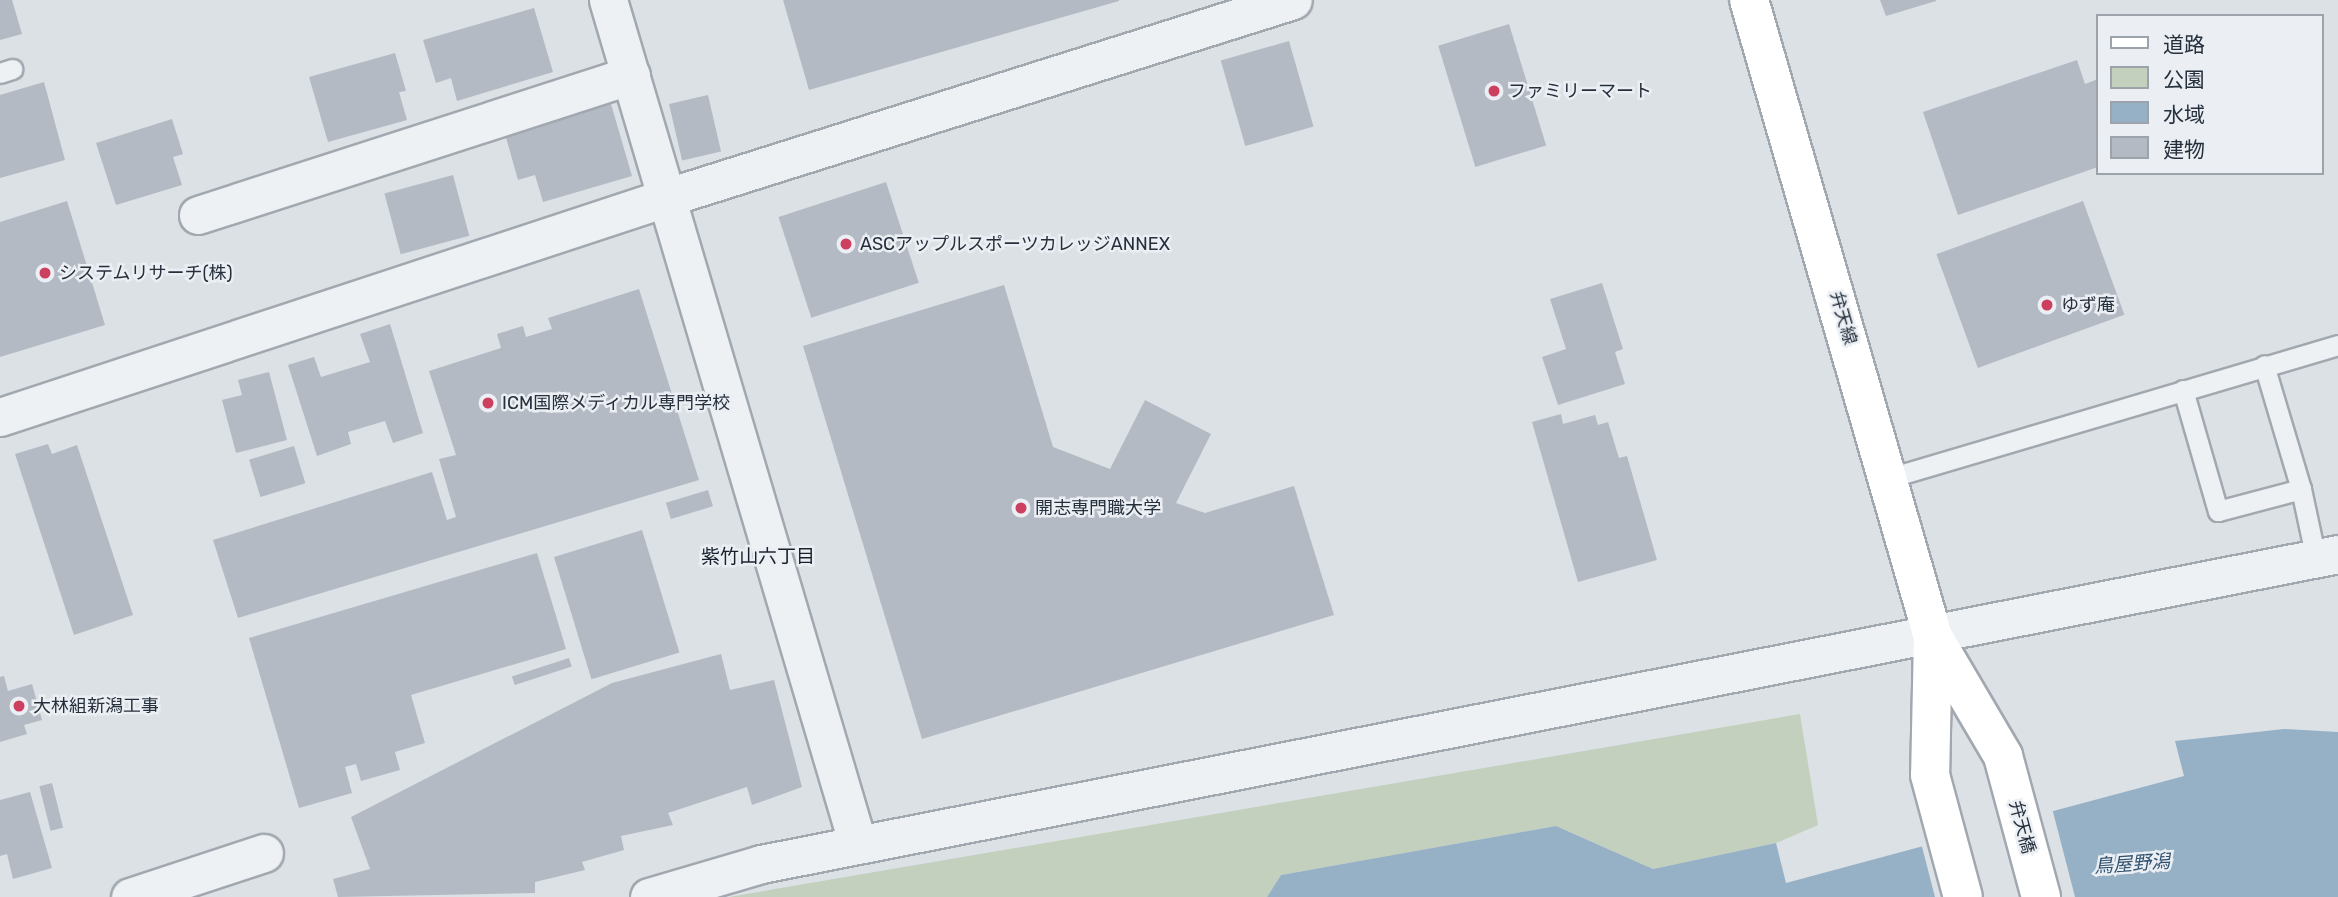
<!DOCTYPE html>
<html>
<head>
<meta charset="utf-8">
<style>
	body { margin:0 }
	#map { position:relative; width:2338px; height:897px; overflow:hidden; background:#dce1e6; font-family:Rubik,"Noto Sans JP",sans-serif }
	div>[style] { position:absolute }
	[style*='--x'] { left:calc(var(--x)*1px); top:calc(var(--y)*1px); width:calc(var(--w)*1px); rotate:calc(var(--a)*1deg) }
	.green>* { inset:0; background:#c3d0bd }
	.water>* { inset:0; background:#96b1c6 }
	.pier>* { inset:0; background:#dce1e6 }
	.building>* { inset:0; background:#b3bac3; transform-origin:0 0 }
	.roads { filter:drop-shadow(2px 0 #a2a8b0) drop-shadow(-2px 0 #a2a8b0) drop-shadow(0 2px #a2a8b0) drop-shadow(0 -2px #a2a8b0) }
	.lane>* { height:19px; margin:-9.5px; padding:0 9.5px; transform-origin:9.5px; border-radius:9.5px; background:#eef1f4 }
	.street>* { height:37px; margin:-18.5px; padding:0 18.5px; transform-origin:18.5px; border-radius:18.5px; background:#eef1f4 }
	.secondary>* { height:38px; margin:-19px; padding:0 19px; transform-origin:19px; border-radius:19px; background:#fff }
	.dots>* { width:19px; height:19px; translate:-50% -50%; box-sizing:border-box; border:4px solid #ebeff4; border-radius:50% }
	span { translate:-50% -50%; white-space:nowrap; text-align:center; line-height:1.15; -webkit-text-stroke:5px #ebeff4; paint-order:stroke }
	.poi-label { font-size:18px; color:#26303c }
	.left { translate:0 -50%; text-align:left }
	.street-label { font-size:18px; color:#26303c }
	.neighbourhood-label { font-size:19px; color:#18212c }
	.water-label { font-size:19px; color:#30516f; font-style:italic }
	.legend { position:absolute; left:2096px; top:14px; width:228px; height:161px; box-sizing:border-box; background:#ebeff4; border:2px solid #9ca3aa; margin:0; padding:9px 12px; list-style:none; font-size:21px; color:#26303c }
	.legend li { display:flex; align-items:center; gap:14px; height:35px }
	.legend b { width:35px; border:2px solid #9ca3aa }
</style>
</head>
<body>
<div id="map">
	<div class="green">
		<div style="clip-path:polygon(1800px 714px,1818px 825px,1776px 843px,1653px 869px,1556px 826px,1281px 875px,1267px 897px,729px 897px)"></div>
	</div>
	<div class="water">
		<div style="clip-path:polygon(2284px 729px,2338px 732px,2338px 897px,1267px 897px,1281px 875px,1556px 826px,1653px 869px,1776px 843px,1786px 883px,2184px 776px,2175px 741px)"></div>
	</div>
	<div class="pier">
		<div style="clip-path:polygon(2052px 808px,2075px 897px,1935px 897px,1921px 843px)"></div>
	</div>
	<div class="building">
		<div style="clip-path:polygon(0 0,12px 0,22px 34px,0 40px)"></div>
		<div style="clip-path:polygon(783px 0,1119px 0,1119px 1px,809px 90px)"></div>
		<div style="clip-path:polygon(1880px 0,1936px 0,1936px 1px,1886px 16px)"></div>
		<div style="clip-path:polygon(534px 8px,553px 72px,457px 101px,451px 78px,436px 83px,423px 40px)"></div>
		<div style="left:1509px;top:24px;width:127px;height:74px;rotate:73deg"></div>
		<div style="left:1289px;top:41px;width:89px;height:71px;rotate:74deg"></div>
		<div style="clip-path:polygon(395px 53px,406px 91px,399px 92px,407px 120px,328px 142px,309px 77px)"></div>
		<div style="clip-path:polygon(2077px 60px,2085px 84px,2098px 79px,2098px 167px,1958px 215px,1923px 112px)"></div>
		<div style="clip-path:polygon(44px 82px,65px 160px,0 178px,0 95px)"></div>
		<div style="left:708px;top:95px;width:58px;height:40px;rotate:77deg"></div>
		<div style="clip-path:polygon(611px 104px,632px 176px,543px 202px,535px 175px,518px 180px,505px 134px)"></div>
		<div style="clip-path:polygon(172px 119px,183px 154px,173px 157px,182px 185px,116px 205px,96px 143px)"></div>
		<div style="left:453px;top:175px;width:63px;height:71px;rotate:75deg"></div>
		<div style="left:886px;top:182px;width:106px;height:113px;rotate:72deg"></div>
		<div style="clip-path:polygon(67px 201px,105px 325px,0 357px,0 222px)"></div>
		<div style="left:2083px;top:201px;width:121px;height:156px;rotate:70deg"></div>
		<div style="clip-path:polygon(1602px 283px,1623px 349px,1615px 352px,1625px 384px,1558px 405px,1542px 357px,1566px 349px,1550px 299px)"></div>
		<div style="clip-path:polygon(1004px 285px,1053px 447px,1110px 469px,1145px 400px,1211px 434px,1176px 503px,1205px 513px,1294px 486px,1334px 615px,922px 739px,803px 346px)"></div>
		<div style="clip-path:polygon(639px 289px,699px 480px,238px 618px,213px 540px,432px 472px,447px 520px,456px 517px,439px 459px,456px 455px,429px 371px,501px 348px,497px 334px,523px 326px,526px 337px,552px 329px,548px 318px)"></div>
		<div style="clip-path:polygon(390px 324px,423px 433px,393px 443px,385px 421px,348px 432px,351px 444px,317px 456px,288px 365px,314px 357px,321px 377px,370px 362px,360px 334px)"></div>
		<div style="clip-path:polygon(269px 372px,287px 440px,236px 453px,222px 400px,242px 395px,238px 380px)"></div>
		<div style="clip-path:polygon(1561px 414px,1563px 424px,1595px 415px,1598px 425px,1608px 422px,1619px 458px,1627px 456px,1657px 560px,1578px 582px,1532px 422px)"></div>
		<div style="clip-path:polygon(48px 444px,52px 454px,77px 445px,133px 615px,74px 635px,15px 454px)"></div>
		<div style="left:294px;top:446px;width:39px;height:47px;rotate:73deg"></div>
		<div style="left:708px;top:490px;width:17px;height:44px;rotate:73deg"></div>
		<div style="left:642px;top:530px;width:128px;height:92px;rotate:73deg"></div>
		<div style="clip-path:polygon(537px 553px,566px 649px,411px 695px,425px 743px,395px 752px,400px 770px,361px 781px,356px 764px,345px 767px,352px 793px,299px 808px,249px 638px)"></div>
		<div style="clip-path:polygon(721px 654px,730px 690px,774px 680px,802px 787px,752px 805px,747px 787px,668px 813px,673px 825px,621px 836px,624px 850px,582px 862px,585px 870px,535px 882px,535px 893px,338px 897px,333px 879px,370px 869px,351px 817px,612px 683px)"></div>
		<div style="left:569px;top:658px;width:9px;height:60px;rotate:72deg"></div>
		<div style="clip-path:polygon(4px 676px,8px 691px,32px 684px,42px 720px,24px 725px,27px 734px,0 742px,0 677px)"></div>
		<div style="left:52px;top:783px;width:46px;height:13px;rotate:76deg"></div>
		<div style="clip-path:polygon(30px 792px,52px 868px,13px 879px,7px 854px,0 856px,0 800px)"></div>
	</div>
	<div class="roads">
		<div class="lane">
			<div style="--x:0;--y:73;--w:13;--a:-18"></div>
			<div style="--x:2183;--y:390;--w:126;--a:73.9"></div>
			<div style="--x:2218;--y:511;--w:86;--a:-14.8"></div>
			<div style="--x:2301;--y:489;--w:129;--a:-106.6"></div>
			<div style="--x:1889;--y:478;--w:468;--a:-16.5"></div>
			<div style="--x:2301;--y:489;--w:72;--a:77.9"></div>
		</div>
		<div class="street">
			<div style="--x:608;--y:0;--w:881;--a:73.52"></div>
			<div style="--x:198;--y:215;--w:455;--a:-17.9"></div>
			<div style="--x:0;--y:417;--w:703;--a:-18.23"></div>
			<div style="--x:668;--y:197;--w:655;--a:-17.49"></div>
			<div style="--x:130;--y:897;--w:141;--a:-18.2"></div>
			<div style="--x:649;--y:897;--w:117;--a:-16.4"></div>
			<div style="--x:761;--y:864;--w:1607;--a:-11.12"></div>
		</div>
		<div class="secondary">
			<div style="--x:1749;--y:0;--w:663;--a:73.89"></div>
			<div style="--x:1933;--y:637;--w:138;--a:59.5"></div>
			<div style="--x:2003;--y:756;--w:146;--a:74.9"></div>
			<div style="--x:1933;--y:637;--w:138;--a:91.2"></div>
			<div style="--x:1930;--y:775;--w:126;--a:74.9"></div>
		</div>
	</div>
	<div class="dots">
		<div style="left:1494px;top:91px;background:#cd3f5f"></div>
		<div style="left:846px;top:244px;background:#cd3f5f"></div>
		<div style="left:45px;top:273px;background:#cd3f5f"></div>
		<div style="left:2047px;top:305px;background:#cd3f5f"></div>
		<div style="left:488px;top:403px;background:#cd3f5f"></div>
		<div style="left:1021px;top:508px;background:#cd3f5f"></div>
		<div style="left:19px;top:706px;background:#cd3f5f"></div>
	</div>
	<div class="poi-label">
		<span class="left" style="left:1508px;top:91px">ファミリーマート</span>
		<span class="left" style="left:860px;top:244px">ASCアップルスポーツカレッジANNEX</span>
		<span class="left" style="left:59px;top:273px">システムリサーチ(株)</span>
		<span class="left" style="left:2061px;top:305px">ゆず庵</span>
		<span class="left" style="left:502px;top:403px">ICM国際メディカル専門学校</span>
		<span class="left" style="left:1035px;top:508px">開志専門職大学</span>
		<span class="left" style="left:33px;top:706px">大林組新潟工事</span>
	</div>
	<div class="street-label">
		<span style="left:1843px;top:318px;rotate:74deg">弁天線</span>
		<span style="left:2022px;top:827px;rotate:75deg">弁天橋</span>
	</div>
	<div class="neighbourhood-label">
		<span style="left:758px;top:557px">紫竹山六丁目</span>
	</div>
	<div class="water-label">
		<span style="left:2132px;top:864px;rotate:-4deg">鳥屋野潟</span>
	</div>
	<ul class="legend">
	<li><b style="height:9px;background:#fff"></b>道路</li>
	<li><b style="height:19px;background:#c3d0bd"></b>公園</li>
	<li><b style="height:19px;background:#96b1c6"></b>水域</li>
	<li><b style="height:19px;background:#b3bac3"></b>建物</li>
	</ul>
</div>
</body>
</html>
